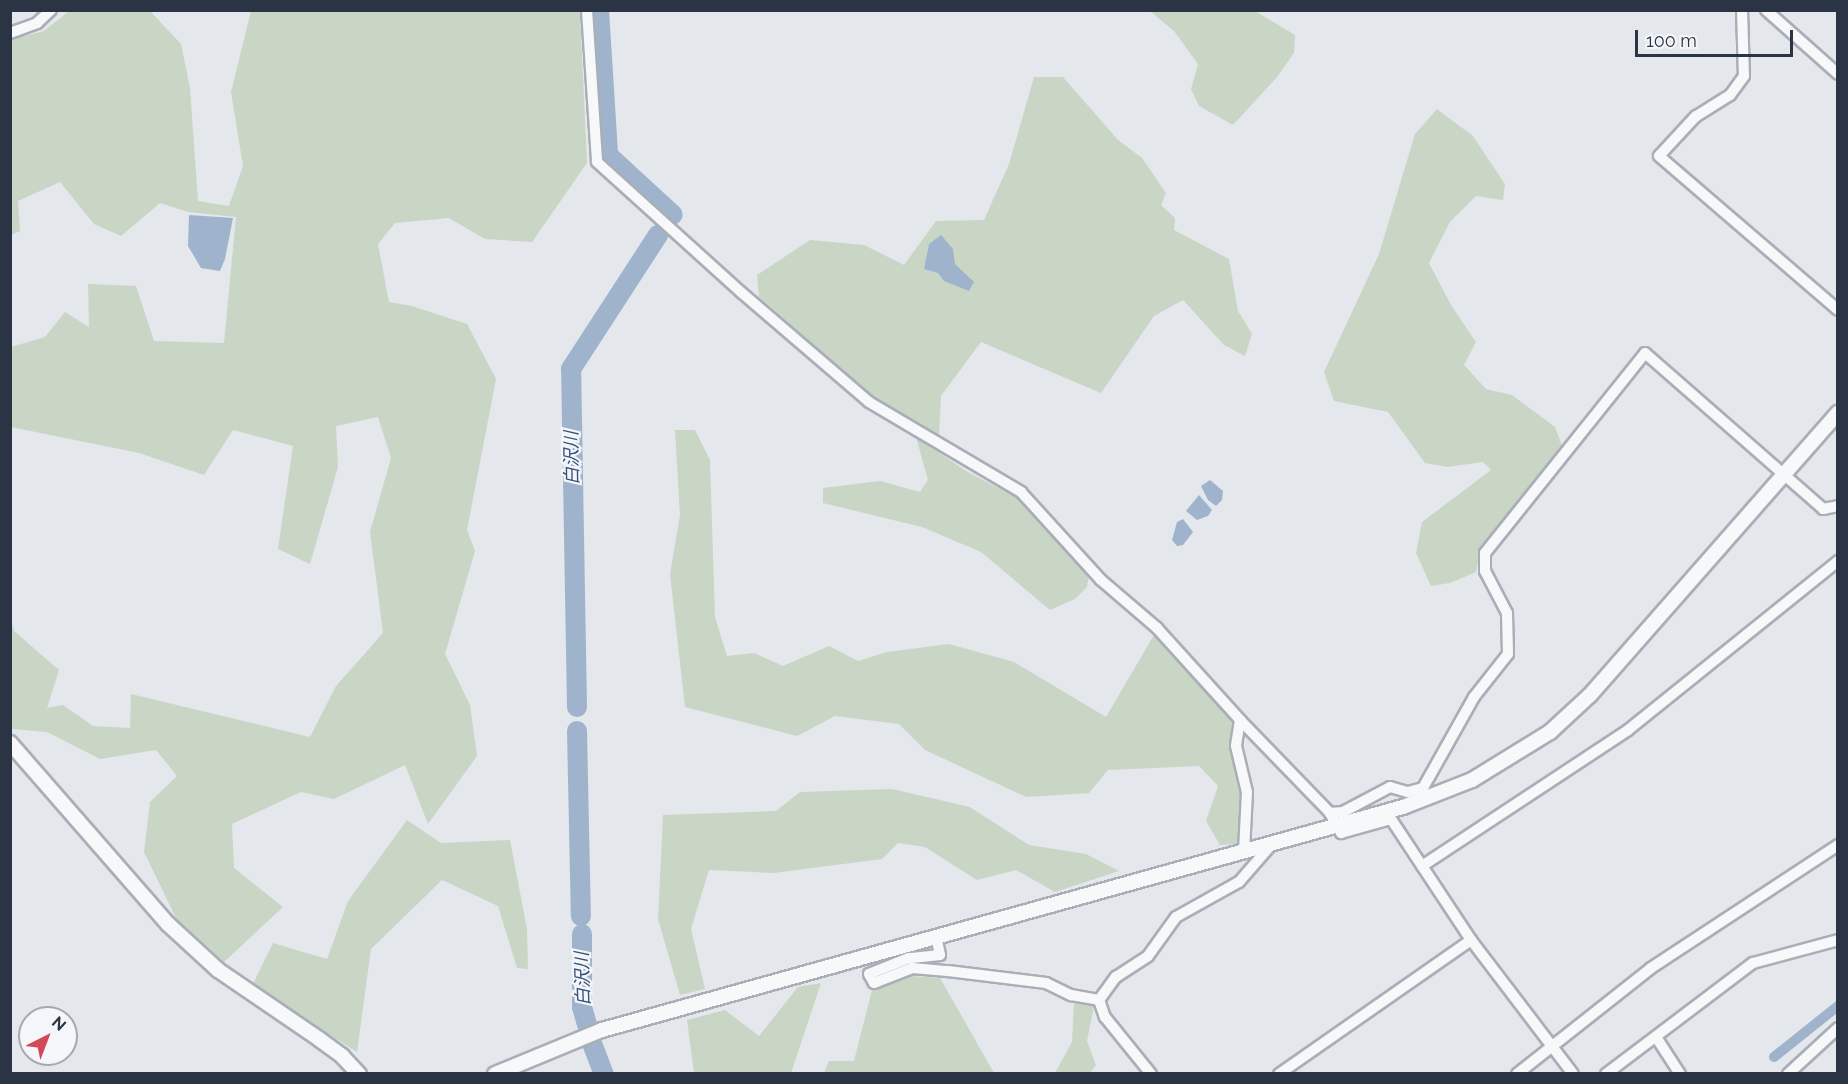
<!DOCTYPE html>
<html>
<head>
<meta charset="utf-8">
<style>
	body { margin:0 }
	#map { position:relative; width:1848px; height:1084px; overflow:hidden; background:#e4e7ec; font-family:Raleway,"Noto Sans JP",sans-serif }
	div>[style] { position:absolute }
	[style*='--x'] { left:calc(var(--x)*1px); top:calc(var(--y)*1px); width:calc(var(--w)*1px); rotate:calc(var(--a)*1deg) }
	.green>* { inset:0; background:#c9d6c5 }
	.water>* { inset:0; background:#9fb4cc }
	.canal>* { height:10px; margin:-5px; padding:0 5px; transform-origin:5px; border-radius:5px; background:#9fb4cc }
	.river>* { height:20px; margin:-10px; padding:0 10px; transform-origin:10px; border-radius:10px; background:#9fb4cc }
	.roads { filter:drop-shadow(2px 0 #a9aeb7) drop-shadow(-2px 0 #a9aeb7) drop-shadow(0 2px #a9aeb7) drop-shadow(0 -2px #a9aeb7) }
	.minor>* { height:10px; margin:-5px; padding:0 5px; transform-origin:5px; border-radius:5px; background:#f7f8fa }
	.tertiary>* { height:14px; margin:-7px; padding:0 7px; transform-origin:7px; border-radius:7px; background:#f7f8fa }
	span { translate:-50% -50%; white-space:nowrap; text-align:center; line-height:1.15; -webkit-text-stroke:4.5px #f4f6f9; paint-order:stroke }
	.water-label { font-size:18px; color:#34527a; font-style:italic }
	.frame { position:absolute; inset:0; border:12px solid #2b3445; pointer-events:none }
	.north { position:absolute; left:18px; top:1006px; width:60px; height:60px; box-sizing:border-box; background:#f4f6f9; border:2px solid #a4a8b1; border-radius:50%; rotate:42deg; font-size:16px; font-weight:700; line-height:24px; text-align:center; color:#2b3445 }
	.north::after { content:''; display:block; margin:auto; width:21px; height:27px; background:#d1495b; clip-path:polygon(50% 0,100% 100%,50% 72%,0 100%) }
	.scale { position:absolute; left:1635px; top:30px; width:158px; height:27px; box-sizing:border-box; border:3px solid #2b3445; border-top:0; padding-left:8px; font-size:18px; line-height:21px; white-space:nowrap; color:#2b3445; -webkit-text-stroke:4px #f4f6f9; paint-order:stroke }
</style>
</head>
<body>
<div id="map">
	<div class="green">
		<div style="clip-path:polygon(69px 11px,150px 11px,181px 44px,190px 88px,198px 201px,229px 206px,243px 166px,231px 92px,251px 11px,580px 11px,587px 163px,532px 242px,485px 239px,449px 218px,395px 223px,378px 244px,389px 302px,412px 306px,467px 324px,496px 379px,467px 530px,475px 551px,445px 654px,470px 705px,477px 756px,428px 824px,405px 765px,334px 799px,301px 792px,232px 824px,234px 868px,283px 907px,224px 962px,176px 918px,144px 852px,150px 802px,177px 776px,156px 750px,100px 759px,47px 732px,11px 729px,11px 621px,14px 631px,59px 670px,47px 708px,63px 705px,93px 726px,130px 728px,131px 694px,310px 737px,336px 686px,383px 633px,370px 532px,391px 458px,378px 417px,336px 426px,338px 467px,310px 564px,278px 549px,293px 446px,233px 430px,204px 475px,139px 453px,11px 427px,11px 347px,45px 337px,65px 312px,89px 327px,88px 284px,136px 286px,154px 341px,224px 343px,236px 217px,188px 212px,160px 203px,121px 236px,94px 224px,60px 182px,18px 201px,20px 231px,11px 235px,11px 39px,44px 31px)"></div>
		<div style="clip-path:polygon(1150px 11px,1255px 11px,1295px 35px,1294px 53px,1277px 77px,1233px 125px,1199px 106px,1191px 89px,1198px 64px,1174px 31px)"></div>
		<div style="clip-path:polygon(1034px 77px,1063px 77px,1118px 140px,1142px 158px,1166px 193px,1161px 205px,1175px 218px,1174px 230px,1229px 259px,1238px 311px,1252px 334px,1245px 356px,1224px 345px,1183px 300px,1154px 316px,1101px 393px,981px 342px,941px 396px,939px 436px,878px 401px,759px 297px,757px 275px,810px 240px,864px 245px,904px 265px,936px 221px,984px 220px,1009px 164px)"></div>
		<div style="clip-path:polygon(1437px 109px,1473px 136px,1505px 184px,1503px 200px,1476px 196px,1450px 222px,1429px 263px,1451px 305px,1476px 342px,1464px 365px,1486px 389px,1512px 395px,1555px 427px,1564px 451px,1480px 552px,1476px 572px,1450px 583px,1431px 586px,1416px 553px,1422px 522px,1491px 470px,1483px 462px,1447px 467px,1425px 463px,1388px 412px,1334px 401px,1324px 372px,1379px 254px,1415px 134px)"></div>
		<div style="clip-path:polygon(675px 430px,695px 430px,710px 460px,715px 617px,727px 656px,754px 653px,783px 666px,829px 646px,858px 661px,887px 652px,949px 644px,1014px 662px,1106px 717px,1154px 635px,1233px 721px,1230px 747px,1243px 791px,1237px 844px,1220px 845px,1206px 821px,1218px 786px,1199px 766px,1108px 770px,1089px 793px,1026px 797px,925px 750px,899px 724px,835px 716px,797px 736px,685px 707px,670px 574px,680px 515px)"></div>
		<div style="clip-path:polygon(916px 437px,966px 471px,1019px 499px,1089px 575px,1087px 587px,1075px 599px,1050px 610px,981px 552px,922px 527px,823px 503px,823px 488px,880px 481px,920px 492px,928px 480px)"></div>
		<div style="clip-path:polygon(892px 789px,970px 807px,1029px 845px,1086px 854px,1119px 871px,1055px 892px,1016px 870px,977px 880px,925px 847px,898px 843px,882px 859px,774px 873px,709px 870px,691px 929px,705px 989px,680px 995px,658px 919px,663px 815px,776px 811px,800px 792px)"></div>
		<div style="clip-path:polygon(407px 820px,441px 843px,510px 840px,527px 929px,528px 969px,517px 968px,498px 906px,442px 880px,371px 949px,357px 1052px,252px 986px,273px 943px,327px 959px,348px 901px)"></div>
		<div style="clip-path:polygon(912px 976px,940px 978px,994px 1073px,824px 1073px,829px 1061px,854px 1061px,872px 990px)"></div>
		<div style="clip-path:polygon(821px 983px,791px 1073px,694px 1073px,687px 1020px,725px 1010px,759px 1036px,798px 987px)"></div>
		<div style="clip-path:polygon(1074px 1003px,1094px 1006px,1087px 1041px,1096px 1065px,1090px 1073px,1055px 1073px,1072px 1042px)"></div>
	</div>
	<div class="water">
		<div style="clip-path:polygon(189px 215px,233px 218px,225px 259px,220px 271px,201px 268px,188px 246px)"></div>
		<div style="clip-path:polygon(941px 235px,953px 249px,955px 264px,974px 282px,969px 291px,944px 281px,938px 273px,924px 269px,929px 244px)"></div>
		<div style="clip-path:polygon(1210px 480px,1223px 491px,1222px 500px,1216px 506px,1208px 500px,1201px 486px)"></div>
		<div style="clip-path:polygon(1199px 495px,1212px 510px,1208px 516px,1197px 520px,1186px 511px)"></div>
		<div style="clip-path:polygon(1183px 519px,1193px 532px,1183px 545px,1177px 546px,1172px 540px,1177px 522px)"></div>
	</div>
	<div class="canal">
		<div style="--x:1774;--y:1057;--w:82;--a:-38.6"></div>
	</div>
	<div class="river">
		<div style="--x:599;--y:10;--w:145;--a:86.4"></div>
		<div style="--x:608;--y:155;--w:88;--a:42.7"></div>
		<div style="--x:577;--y:707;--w:338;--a:-91"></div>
		<div style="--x:571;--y:369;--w:160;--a:-57"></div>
		<div style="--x:577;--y:731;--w:185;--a:88.8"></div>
		<div style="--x:582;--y:934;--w:73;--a:90"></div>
		<div style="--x:582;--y:1007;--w:19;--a:74"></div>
		<div style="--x:593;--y:1046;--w:30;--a:69"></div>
	</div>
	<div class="roads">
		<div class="minor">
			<div style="--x:587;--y:10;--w:152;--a:86.2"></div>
			<div style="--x:597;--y:162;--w:195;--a:42.1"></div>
			<div style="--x:742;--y:293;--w:167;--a:40.6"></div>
			<div style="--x:869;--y:402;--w:177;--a:30.6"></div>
			<div style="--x:1021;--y:492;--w:119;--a:47.7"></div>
			<div style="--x:1101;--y:580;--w:74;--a:40.6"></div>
			<div style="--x:1157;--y:628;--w:124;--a:47.9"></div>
			<div style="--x:1240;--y:720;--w:129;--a:45.9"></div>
			<div style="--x:1330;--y:813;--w:23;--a:61"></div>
			<div style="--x:1341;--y:833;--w:52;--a:-15.6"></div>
			<div style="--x:1391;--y:819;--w:145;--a:56.5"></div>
			<div style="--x:1471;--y:940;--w:168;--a:52.7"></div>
			<div style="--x:1742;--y:10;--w:66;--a:88.3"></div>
			<div style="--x:1744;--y:76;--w:24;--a:126"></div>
			<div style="--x:1730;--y:95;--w:40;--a:148"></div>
			<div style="--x:1696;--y:116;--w:54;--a:132.8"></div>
			<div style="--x:1659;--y:156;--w:236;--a:40.7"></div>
			<div style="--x:1766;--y:10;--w:96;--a:41.6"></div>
			<div style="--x:10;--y:33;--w:29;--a:-20"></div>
			<div style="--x:37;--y:23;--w:19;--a:-43"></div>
			<div style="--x:1240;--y:720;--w:26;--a:99"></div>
			<div style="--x:1236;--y:746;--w:47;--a:76.6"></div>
			<div style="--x:1247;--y:792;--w:59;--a:92.9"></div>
			<div style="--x:1330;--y:813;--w:13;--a:-4"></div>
			<div style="--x:1343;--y:812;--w:53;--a:-28"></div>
			<div style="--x:1390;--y:787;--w:19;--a:16"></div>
			<div style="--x:1408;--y:792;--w:16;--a:-15"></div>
			<div style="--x:1423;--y:788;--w:104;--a:-60.7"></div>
			<div style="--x:1474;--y:697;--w:55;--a:-51.7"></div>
			<div style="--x:1508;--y:654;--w:41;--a:-91.4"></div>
			<div style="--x:1507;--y:613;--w:47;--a:-117.6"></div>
			<div style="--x:1485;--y:571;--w:18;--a:-90"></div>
			<div style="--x:1485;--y:553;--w:256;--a:-51.3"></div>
			<div style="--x:1645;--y:353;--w:237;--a:41.2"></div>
			<div style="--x:1823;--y:509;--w:15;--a:-11"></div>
			<div style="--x:1422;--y:866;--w:247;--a:-33.4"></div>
			<div style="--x:1628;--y:730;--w:270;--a:-38.8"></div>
			<div style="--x:936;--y:936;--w:19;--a:78"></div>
			<div style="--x:940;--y:955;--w:31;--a:174"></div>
			<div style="--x:909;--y:958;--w:43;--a:158.2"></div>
			<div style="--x:869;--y:974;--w:10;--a:61"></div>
			<div style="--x:874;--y:983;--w:41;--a:-21.5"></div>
			<div style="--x:912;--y:968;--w:36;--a:5"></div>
			<div style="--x:948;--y:971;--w:99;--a:7"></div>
			<div style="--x:1046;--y:983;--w:28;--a:26"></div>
			<div style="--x:1071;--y:995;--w:28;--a:10"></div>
			<div style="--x:1099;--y:1000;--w:29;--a:-54"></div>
			<div style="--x:1116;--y:977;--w:38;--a:-33"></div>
			<div style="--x:1148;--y:956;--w:48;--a:-54.3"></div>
			<div style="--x:1176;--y:917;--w:72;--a:-29.1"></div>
			<div style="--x:1239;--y:882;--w:50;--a:-49"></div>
			<div style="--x:1099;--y:1000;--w:18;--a:71"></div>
			<div style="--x:1105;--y:1017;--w:73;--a:51.1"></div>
			<div style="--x:1656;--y:1037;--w:44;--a:57"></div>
			<div style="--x:1279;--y:1074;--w:234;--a:-34.9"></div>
			<div style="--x:1517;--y:1074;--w:171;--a:-38.3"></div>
			<div style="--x:1651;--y:968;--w:224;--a:-33.3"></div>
			<div style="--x:1606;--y:1074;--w:184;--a:-37.1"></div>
			<div style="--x:1753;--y:963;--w:88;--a:-15.1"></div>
			<div style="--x:1788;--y:1074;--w:68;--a:-42.6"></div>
		</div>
		<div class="tertiary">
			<div style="--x:10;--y:743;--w:240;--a:48.9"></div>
			<div style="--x:168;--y:924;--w:68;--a:42.6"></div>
			<div style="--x:218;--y:970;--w:122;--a:34.3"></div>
			<div style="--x:319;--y:1039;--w:29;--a:36"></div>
			<div style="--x:342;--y:1056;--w:25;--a:47"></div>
			<div style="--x:495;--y:1074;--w:116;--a:-22.4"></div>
			<div style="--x:602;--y:1030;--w:831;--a:-15.56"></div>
			<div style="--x:1403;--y:807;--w:74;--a:-21.4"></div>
			<div style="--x:1472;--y:780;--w:92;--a:-31.6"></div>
			<div style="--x:1550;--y:732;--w:54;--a:-42.8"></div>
			<div style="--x:1590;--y:695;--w:376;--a:-48.7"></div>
		</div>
	</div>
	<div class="water-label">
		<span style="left:572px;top:458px;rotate:-91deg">白沢川</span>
		<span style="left:583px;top:979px;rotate:-92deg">白沢川</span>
	</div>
	<div class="frame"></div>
	<div class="north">N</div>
	<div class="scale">100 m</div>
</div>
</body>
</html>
